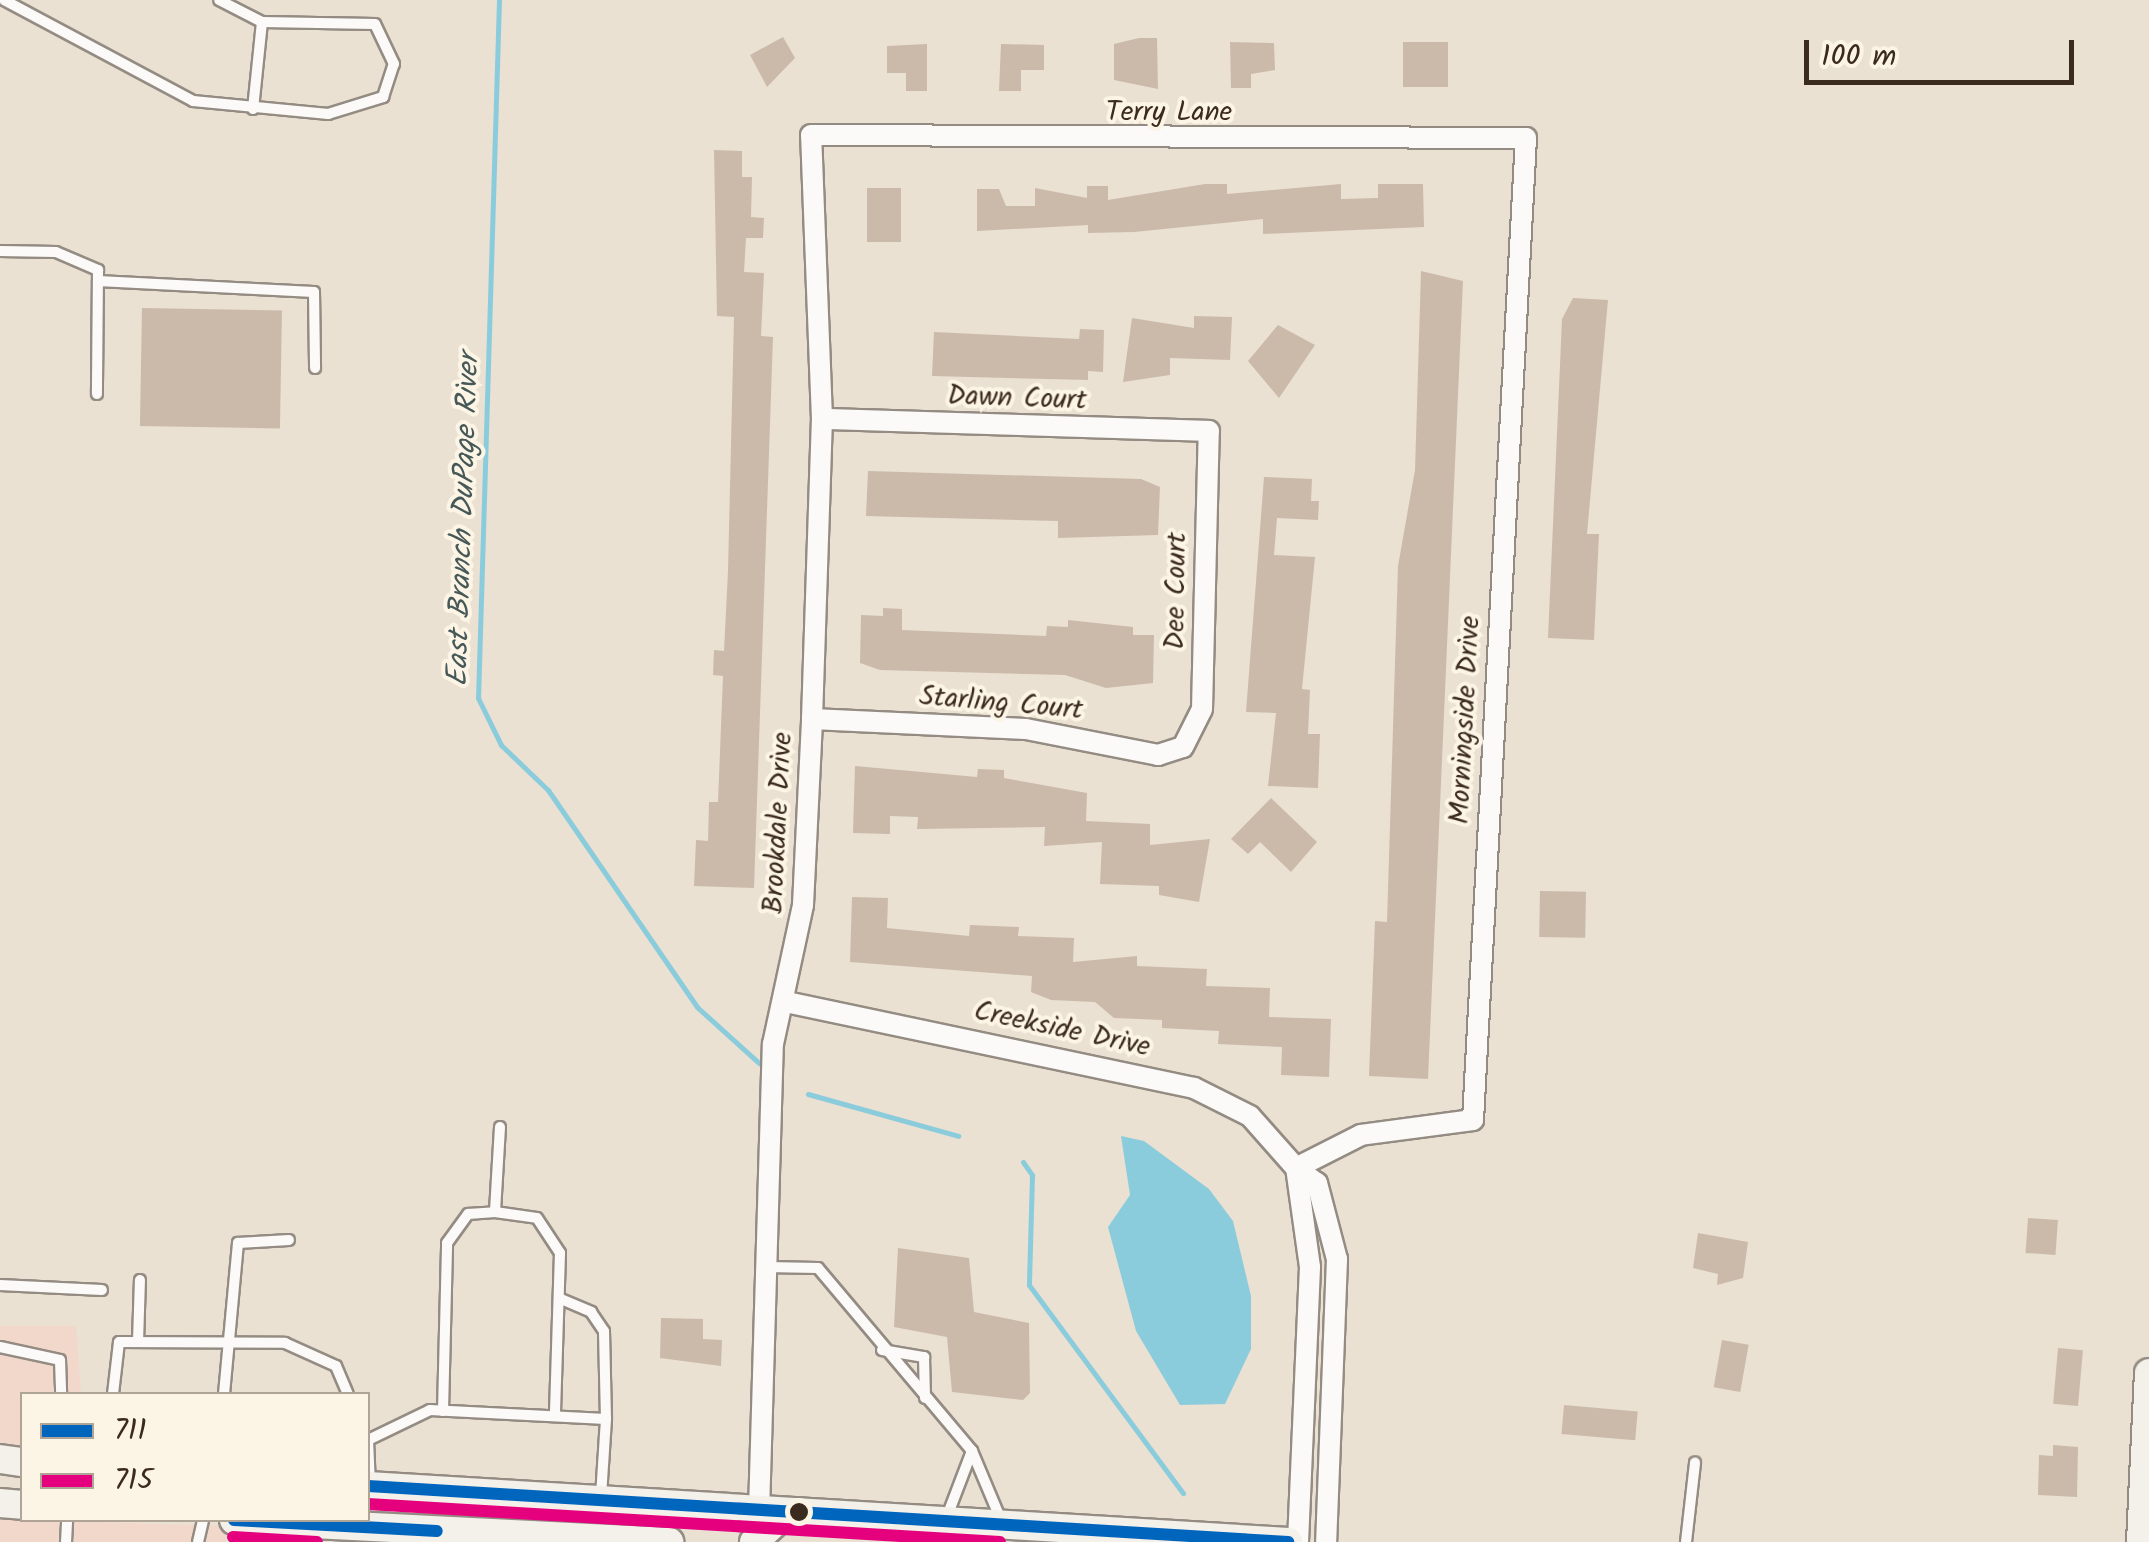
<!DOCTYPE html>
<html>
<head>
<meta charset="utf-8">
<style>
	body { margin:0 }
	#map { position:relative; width:2149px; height:1542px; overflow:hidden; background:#eae1d2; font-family:Kalam,sans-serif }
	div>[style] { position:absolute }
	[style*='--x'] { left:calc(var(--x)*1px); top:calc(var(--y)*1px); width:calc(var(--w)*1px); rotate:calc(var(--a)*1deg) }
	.built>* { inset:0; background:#f1d8cb }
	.water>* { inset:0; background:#8bccdc }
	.stream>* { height:5px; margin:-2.5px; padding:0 2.5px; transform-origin:2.5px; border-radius:2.5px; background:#8bccdc }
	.building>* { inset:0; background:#cbbaa9; transform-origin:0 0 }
	.roads { filter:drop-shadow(2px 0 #948c83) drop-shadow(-2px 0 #948c83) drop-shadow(0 2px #948c83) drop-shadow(0 -2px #948c83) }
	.lane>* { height:10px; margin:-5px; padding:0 5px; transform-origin:5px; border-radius:5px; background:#fcfaf8 }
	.street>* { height:20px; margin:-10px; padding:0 10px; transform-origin:10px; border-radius:10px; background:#fcfaf8 }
	.secondary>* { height:28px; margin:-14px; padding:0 14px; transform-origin:14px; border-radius:14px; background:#f4f0ea }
	.bus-1>* { height:12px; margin:-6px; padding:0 6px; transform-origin:6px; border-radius:6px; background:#0065bd }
	.bus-2>* { height:12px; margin:-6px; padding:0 6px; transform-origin:6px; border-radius:6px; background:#e5007d }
	.dots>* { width:28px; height:28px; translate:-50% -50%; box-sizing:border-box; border:5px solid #fcf5e5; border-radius:50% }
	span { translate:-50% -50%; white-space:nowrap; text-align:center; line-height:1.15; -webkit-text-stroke:8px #fcf5e5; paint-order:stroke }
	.street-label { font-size:28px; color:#3b2a1e }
	.water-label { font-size:30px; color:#475858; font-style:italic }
	.legend { position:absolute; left:20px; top:1392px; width:350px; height:130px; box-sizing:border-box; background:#fcf5e5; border:2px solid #afa495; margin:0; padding:12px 18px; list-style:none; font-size:30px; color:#3b2a1e }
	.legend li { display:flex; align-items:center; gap:20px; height:50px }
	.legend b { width:50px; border:2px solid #afa495 }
	.scale { position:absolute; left:1804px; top:40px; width:270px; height:45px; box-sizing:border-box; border:5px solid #3b2a1e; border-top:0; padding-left:12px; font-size:30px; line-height:35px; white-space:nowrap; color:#3b2a1e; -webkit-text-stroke:8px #fcf5e5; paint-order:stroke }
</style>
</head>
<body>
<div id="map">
	<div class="built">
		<div style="clip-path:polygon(0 1326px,76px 1326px,81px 1394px,22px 1394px,22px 1455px,0 1452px)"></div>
		<div style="clip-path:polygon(0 1507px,22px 1509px,22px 1520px,227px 1526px,226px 1542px,0 1542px)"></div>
	</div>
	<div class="water">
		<div style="clip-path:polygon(1121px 1136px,1144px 1141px,1209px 1189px,1233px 1221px,1251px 1296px,1251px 1349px,1225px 1404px,1180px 1405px,1136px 1331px,1108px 1227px,1130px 1195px)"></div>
	</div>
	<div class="stream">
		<div style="--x:499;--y:0;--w:698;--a:91.72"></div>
		<div style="--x:478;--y:698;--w:52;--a:63.9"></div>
		<div style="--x:501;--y:745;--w:65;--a:43.8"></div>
		<div style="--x:548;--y:790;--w:263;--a:55.5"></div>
		<div style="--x:697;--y:1007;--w:84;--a:42.1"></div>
		<div style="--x:808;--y:1094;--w:156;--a:15.6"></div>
		<div style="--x:1023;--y:1162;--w:16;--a:55"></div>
		<div style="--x:1032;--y:1175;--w:110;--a:91.6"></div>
		<div style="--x:1029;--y:1285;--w:259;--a:53.5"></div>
	</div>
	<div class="building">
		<div style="clip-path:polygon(783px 37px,795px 58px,767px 87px,750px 55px)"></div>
		<div style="clip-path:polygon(1139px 38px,1157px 38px,1158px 89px,1114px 80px,1114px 44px)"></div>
		<div style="clip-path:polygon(1230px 42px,1274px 43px,1275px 70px,1251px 74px,1251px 88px,1231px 88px)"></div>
		<div style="left:1403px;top:42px;width:45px;height:45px"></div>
		<div style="clip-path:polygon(927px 44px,927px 91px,906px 91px,906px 73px,887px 73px,887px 46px)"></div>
		<div style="clip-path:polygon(1001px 44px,1044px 45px,1044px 70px,1021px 70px,1021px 91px,999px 91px)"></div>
		<div style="clip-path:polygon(714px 150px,742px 151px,742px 177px,752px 177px,751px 217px,764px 218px,763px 238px,746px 238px,744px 272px,764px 273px,761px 336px,773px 337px,754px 888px,694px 886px,696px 840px,708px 841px,709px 802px,718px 802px,723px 676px,713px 675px,714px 650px,724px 651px,728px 571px,734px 317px,717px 316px)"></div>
		<div style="clip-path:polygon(1205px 184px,1227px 184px,1227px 194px,1341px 184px,1341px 199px,1378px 198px,1378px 184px,1423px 184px,1424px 227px,1263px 234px,1263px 219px,1134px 232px,1088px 233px,1088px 225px,977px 231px,977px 189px,999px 189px,1006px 206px,1035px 206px,1035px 188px,1087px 198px,1087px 186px,1108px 186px,1108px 200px)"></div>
		<div style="left:867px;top:188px;width:34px;height:54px"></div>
		<div style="clip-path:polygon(1421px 271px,1463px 281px,1428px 1079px,1369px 1076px,1375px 921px,1387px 922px,1398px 566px,1415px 470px)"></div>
		<div style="clip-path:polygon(1573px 298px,1608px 300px,1587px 534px,1599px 534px,1594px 640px,1548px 638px,1562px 319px)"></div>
		<div style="left:142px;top:308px;width:140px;height:118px;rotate:1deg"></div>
		<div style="clip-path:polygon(1194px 316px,1232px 317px,1230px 360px,1170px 358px,1170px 375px,1123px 382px,1132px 318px,1194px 328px)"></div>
		<div style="clip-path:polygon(1278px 325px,1315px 345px,1279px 398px,1248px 361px)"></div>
		<div style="clip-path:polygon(1080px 329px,1104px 330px,1103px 372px,1088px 371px,1088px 380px,932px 376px,934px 332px,1079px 339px)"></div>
		<div style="clip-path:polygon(868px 471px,1141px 479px,1160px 487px,1158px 535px,1058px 538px,1058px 521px,866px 516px)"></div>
		<div style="clip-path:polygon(1264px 477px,1312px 479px,1311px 501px,1319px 501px,1318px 520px,1277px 518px,1274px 555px,1315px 557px,1302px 689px,1310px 690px,1308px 734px,1320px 734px,1318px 788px,1268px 786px,1276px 713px,1246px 712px)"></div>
		<div style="clip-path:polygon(883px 608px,902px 609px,902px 630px,1046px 636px,1047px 626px,1068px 627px,1068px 620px,1133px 627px,1133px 635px,1154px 635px,1153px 683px,1106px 688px,1065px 675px,880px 670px,860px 663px,861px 615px,883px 616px)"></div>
		<div style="clip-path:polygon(855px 766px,977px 777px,978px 769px,1004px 770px,1004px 778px,1087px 793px,1086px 821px,1150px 824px,1150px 845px,1210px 839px,1199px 902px,1159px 895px,1159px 886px,1100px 884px,1102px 842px,1044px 846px,1045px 827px,917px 829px,918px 817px,890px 816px,890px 834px,853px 833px)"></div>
		<div style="clip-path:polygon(1271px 798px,1317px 842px,1291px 872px,1260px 842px,1248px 854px,1231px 839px)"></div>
		<div style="left:1540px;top:891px;width:46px;height:46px;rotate:1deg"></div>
		<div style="clip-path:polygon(852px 897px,888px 898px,887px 928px,969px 936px,970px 925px,1019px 927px,1018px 936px,1074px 938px,1073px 962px,1137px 956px,1137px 966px,1207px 969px,1206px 986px,1270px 988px,1269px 1017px,1331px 1019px,1329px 1077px,1281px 1075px,1282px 1047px,1218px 1044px,1219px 1031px,1162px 1028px,1162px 1020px,1114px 1018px,1095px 1002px,1051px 1000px,1031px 992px,1032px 976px,850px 962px)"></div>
		<div style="left:2028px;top:1218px;width:30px;height:35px;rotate:4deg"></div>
		<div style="clip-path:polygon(1698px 1233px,1748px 1242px,1743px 1278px,1717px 1285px,1718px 1274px,1693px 1268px)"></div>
		<div style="clip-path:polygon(898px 1248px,969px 1258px,974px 1312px,1029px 1323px,1030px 1393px,1023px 1400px,952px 1392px,947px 1337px,894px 1327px)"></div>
		<div style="clip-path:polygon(661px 1318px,703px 1319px,703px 1339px,722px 1340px,721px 1366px,660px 1358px)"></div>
		<div style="left:1722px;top:1340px;width:27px;height:48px;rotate:10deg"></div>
		<div style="left:2058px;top:1348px;width:25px;height:56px;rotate:5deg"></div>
		<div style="left:1564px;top:1405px;width:74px;height:29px;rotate:5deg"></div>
		<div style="clip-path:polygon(2053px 1445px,2078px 1447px,2077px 1497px,2038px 1495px,2039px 1455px,2053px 1456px)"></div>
	</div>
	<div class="roads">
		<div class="lane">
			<div style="--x:4;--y:0;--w:214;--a:28.1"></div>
			<div style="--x:193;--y:101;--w:136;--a:5.5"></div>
			<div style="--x:328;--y:114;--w:58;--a:-17.2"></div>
			<div style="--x:383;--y:97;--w:35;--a:-72"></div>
			<div style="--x:394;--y:64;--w:44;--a:-115.4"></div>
			<div style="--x:375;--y:24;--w:113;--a:-179"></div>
			<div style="--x:262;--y:22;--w:48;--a:-152.9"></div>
			<div style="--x:253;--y:109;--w:87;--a:-84.1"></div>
			<div style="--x:0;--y:251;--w:56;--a:1"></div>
			<div style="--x:56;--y:252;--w:46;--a:23.2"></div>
			<div style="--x:98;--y:270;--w:124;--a:90.5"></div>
			<div style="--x:98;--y:281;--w:216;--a:2.9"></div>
			<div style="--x:314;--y:292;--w:76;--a:89.2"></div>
			<div style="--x:500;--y:1127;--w:85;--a:93.4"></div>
			<div style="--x:495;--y:1212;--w:42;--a:8.1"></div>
			<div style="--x:537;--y:1218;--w:42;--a:56.7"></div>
			<div style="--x:560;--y:1253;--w:163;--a:91.8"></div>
			<div style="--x:766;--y:1267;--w:52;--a:1.1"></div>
			<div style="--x:818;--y:1268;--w:239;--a:49.9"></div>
			<div style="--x:0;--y:1285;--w:102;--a:2.8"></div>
			<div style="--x:561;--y:1299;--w:33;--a:23"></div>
			<div style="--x:591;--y:1312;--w:23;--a:56"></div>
			<div style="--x:604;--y:1331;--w:88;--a:88.7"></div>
			<div style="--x:138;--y:1342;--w:62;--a:-88.2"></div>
			<div style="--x:0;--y:1347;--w:61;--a:12.2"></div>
			<div style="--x:60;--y:1360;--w:34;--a:88"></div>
			<div style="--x:882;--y:1350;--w:43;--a:9.5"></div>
			<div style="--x:924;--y:1357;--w:41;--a:88.6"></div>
			<div style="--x:113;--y:1394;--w:52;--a:-83.4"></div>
			<div style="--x:119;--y:1342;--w:166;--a:0.3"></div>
			<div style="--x:285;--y:1343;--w:56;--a:24.3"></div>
			<div style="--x:336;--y:1366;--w:30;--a:67"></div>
			<div style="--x:224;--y:1394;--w:152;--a:-84.7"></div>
			<div style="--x:238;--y:1243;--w:51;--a:-3.4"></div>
			<div style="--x:443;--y:1411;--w:168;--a:-88.6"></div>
			<div style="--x:447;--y:1243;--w:36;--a:-54"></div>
			<div style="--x:468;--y:1214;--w:27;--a:-4"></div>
			<div style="--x:368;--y:1440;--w:69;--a:-25.8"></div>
			<div style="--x:430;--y:1410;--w:176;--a:2.9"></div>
			<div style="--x:606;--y:1419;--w:78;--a:93.7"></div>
			<div style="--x:368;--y:1440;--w:45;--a:87.5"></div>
			<div style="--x:946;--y:1519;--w:73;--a:-69.1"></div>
			<div style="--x:972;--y:1451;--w:75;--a:67.2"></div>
			<div style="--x:66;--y:1542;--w:22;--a:-87"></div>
			<div style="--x:198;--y:1542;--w:23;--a:-77"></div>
			<div style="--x:1686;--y:1542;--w:80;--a:-83.5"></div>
		</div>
		<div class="street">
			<div style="--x:812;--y:719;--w:214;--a:2.7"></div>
			<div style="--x:1026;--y:729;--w:135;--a:11.1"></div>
			<div style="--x:1158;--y:755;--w:26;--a:-18"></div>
			<div style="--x:1183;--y:747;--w:42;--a:-63.4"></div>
			<div style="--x:1202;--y:709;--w:278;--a:-88.6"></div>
			<div style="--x:1209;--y:431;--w:387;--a:-178.2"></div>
			<div style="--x:759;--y:1511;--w:467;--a:-88.3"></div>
			<div style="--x:773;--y:1044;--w:142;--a:-77.8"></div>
			<div style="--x:803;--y:905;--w:186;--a:-87.2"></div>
			<div style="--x:812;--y:719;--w:300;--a:-88.1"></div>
			<div style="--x:822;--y:419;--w:284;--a:-92.2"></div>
			<div style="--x:811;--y:135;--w:715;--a:0.24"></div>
			<div style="--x:1526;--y:138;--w:983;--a:93.09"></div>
			<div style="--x:1473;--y:1120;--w:113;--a:172.4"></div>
			<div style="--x:1361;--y:1135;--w:73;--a:153.1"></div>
			<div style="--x:1296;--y:1168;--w:69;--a:-131.5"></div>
			<div style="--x:1250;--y:1116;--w:63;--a:-153.4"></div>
			<div style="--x:1194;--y:1088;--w:416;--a:-168.1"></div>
			<div style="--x:1298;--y:1542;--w:275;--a:-87.5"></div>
			<div style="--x:1310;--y:1267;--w:100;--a:-98"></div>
			<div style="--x:1296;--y:1168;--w:26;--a:36"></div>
			<div style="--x:1317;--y:1183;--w:79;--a:75.3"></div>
			<div style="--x:1337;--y:1259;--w:283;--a:92.2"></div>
		</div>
		<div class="secondary">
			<div style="--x:0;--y:1459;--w:22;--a:8"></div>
			<div style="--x:368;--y:1486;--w:922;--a:3.48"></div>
			<div style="--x:0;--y:1503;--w:22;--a:5"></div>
			<div style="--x:234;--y:1520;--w:436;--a:2.9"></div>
			<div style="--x:754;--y:1542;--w:42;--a:-43.1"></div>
			<div style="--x:2141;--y:1542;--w:169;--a:-87.3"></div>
		</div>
	</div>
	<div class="bus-1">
		<div style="--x:368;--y:1486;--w:922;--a:3.48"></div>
		<div style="--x:234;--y:1520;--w:203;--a:3.1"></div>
	</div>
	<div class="bus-2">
		<div style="--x:368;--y:1504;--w:633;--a:3.44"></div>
		<div style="--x:233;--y:1537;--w:84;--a:3.4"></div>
	</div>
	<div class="dots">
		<div style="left:799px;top:1512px;background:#3b2a1e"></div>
	</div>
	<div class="street-label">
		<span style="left:1169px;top:113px">Terry Lane</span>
		<span style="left:1017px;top:399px;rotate:2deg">Dawn Court</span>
		<span style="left:1177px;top:591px;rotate:-89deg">Dee Court</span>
		<span style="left:1001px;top:704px;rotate:5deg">Starling Court</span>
		<span style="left:1466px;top:720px;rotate:-87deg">Morningside Drive</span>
		<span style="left:779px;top:823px;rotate:-87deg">Brookdale Drive</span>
		<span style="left:1062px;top:1030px;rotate:12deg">Creekside Drive</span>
	</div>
	<div class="water-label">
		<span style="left:464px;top:520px;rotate:-88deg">East Branch DuPage River</span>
	</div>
	<ul class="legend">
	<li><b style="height:12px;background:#0065bd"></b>711</li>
	<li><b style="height:12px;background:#e5007d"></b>715</li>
	</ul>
	<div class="scale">100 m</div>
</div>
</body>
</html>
